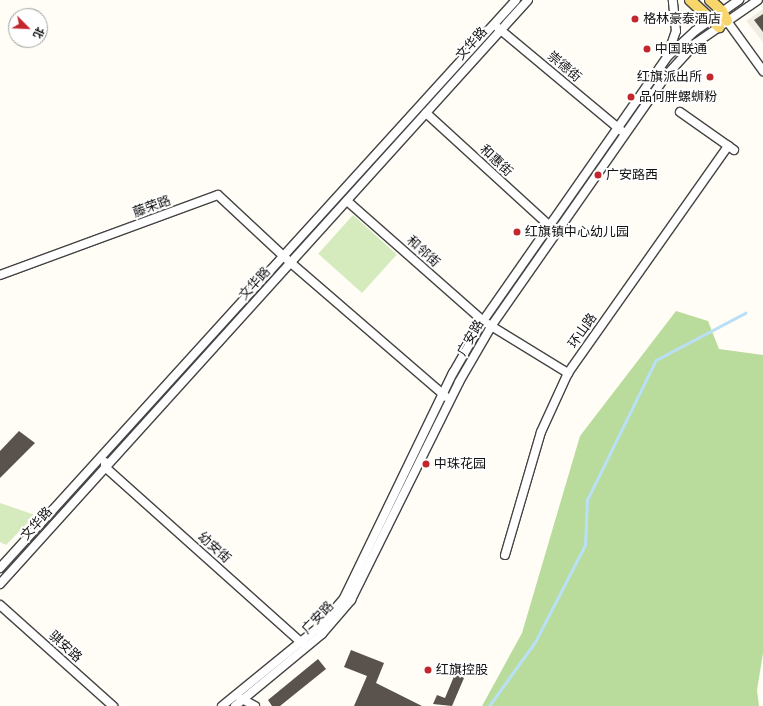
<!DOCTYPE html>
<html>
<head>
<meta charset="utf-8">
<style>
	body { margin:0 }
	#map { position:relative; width:763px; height:706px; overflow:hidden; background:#fffdf5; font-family:Bitter,"Noto Sans SC",serif }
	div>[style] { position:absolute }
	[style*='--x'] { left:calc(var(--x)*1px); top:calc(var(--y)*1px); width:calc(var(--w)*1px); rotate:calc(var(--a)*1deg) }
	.green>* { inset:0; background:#d5ebbd; transform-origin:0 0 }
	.forest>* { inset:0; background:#b9dc9c }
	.plaza>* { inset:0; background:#f1ede2 }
	.stream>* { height:2.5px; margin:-1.25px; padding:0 1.25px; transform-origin:1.25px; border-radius:1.25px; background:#b9e0f7 }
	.building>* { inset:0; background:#5a524d }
	.roads { filter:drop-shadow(1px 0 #444) drop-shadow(-1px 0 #444) drop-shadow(0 1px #444) drop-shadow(0 -1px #444) }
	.minor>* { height:8px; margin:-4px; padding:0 4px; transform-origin:4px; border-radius:4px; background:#fff }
	.major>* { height:10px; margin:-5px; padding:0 5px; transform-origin:5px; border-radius:5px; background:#f9d66b }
	.dots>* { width:11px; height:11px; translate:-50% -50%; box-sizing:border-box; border:2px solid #fff; border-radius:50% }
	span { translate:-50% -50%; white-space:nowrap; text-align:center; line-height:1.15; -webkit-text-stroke:4px #fff; paint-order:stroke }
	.poi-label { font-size:13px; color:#111 }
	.left { translate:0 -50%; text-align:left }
	.right { translate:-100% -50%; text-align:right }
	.street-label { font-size:13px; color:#111 }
	.north { position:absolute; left:8px; top:8px; width:40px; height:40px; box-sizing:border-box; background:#fff; border:1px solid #a0a0a0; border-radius:50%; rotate:114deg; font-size:11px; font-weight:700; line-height:16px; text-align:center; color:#111 }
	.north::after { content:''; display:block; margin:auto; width:14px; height:18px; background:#c4262e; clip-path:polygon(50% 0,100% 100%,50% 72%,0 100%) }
</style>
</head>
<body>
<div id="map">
	<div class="green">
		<div style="left:353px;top:215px;width:59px;height:52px;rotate:42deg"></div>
		<div style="clip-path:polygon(0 503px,35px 515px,6px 545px,0 542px)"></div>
	</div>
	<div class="forest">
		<div style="clip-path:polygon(676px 311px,708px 321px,719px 349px,763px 355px,763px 653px,757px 690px,759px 706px,482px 706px,522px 633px,580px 436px)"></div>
	</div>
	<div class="plaza">
		<div style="clip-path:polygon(763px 9px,763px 42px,746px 21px)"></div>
	</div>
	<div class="stream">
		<div style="--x:489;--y:706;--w:79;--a:-54.3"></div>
		<div style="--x:535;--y:642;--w:109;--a:-62.7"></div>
		<div style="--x:585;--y:545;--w:45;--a:-87.5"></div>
		<div style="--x:587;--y:500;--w:156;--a:-63.8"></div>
		<div style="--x:656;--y:360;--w:101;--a:-27.8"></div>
	</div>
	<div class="building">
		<div style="clip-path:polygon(763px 14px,763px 32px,754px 20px)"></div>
		<div style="clip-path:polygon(19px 431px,35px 443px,0 478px,0 451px)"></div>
		<div style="clip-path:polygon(351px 650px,384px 663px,376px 683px,422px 706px,354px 706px,367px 676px,344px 667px)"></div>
		<div style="clip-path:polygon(318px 659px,326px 669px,280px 706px,272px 706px,268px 700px)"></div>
		<div style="clip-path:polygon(455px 674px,464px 678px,452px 706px,433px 704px,437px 695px,445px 698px)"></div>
	</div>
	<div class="roads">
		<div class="minor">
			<div style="--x:727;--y:21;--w:62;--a:54.2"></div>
			<div style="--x:497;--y:27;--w:163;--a:39.8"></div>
			<div style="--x:668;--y:54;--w:24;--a:-71"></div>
			<div style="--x:676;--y:31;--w:31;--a:-96"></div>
			<div style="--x:680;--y:112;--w:66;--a:35.1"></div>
			<div style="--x:426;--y:113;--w:171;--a:42.4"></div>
			<div style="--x:347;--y:201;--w:181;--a:41.4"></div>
			<div style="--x:483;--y:321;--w:100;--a:31.5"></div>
			<div style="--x:0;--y:275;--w:232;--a:-20.2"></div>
			<div style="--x:218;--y:195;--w:100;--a:43"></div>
			<div style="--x:291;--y:263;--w:205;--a:40.8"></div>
			<div style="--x:105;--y:462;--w:5;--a:90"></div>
			<div style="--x:105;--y:467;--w:267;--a:41.8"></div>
			<div style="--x:505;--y:555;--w:128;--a:-73.7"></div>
			<div style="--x:541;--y:432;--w:65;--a:-65.4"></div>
			<div style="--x:568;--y:373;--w:278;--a:-54.8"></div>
			<div style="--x:0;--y:568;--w:767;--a:-47.75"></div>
			<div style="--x:0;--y:584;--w:787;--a:-47.88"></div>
			<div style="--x:0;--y:605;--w:152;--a:41.8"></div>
			<div style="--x:240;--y:698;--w:17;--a:28"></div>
			<div style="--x:222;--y:706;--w:125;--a:-39.2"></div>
			<div style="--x:319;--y:627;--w:38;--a:-49"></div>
			<div style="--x:344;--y:598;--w:250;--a:-64.2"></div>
			<div style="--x:453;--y:373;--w:60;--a:-60"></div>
			<div style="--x:483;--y:321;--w:322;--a:-55.1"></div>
			<div style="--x:667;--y:57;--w:38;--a:-43"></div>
			<div style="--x:695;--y:31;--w:54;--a:-35.2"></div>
			<div style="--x:235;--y:706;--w:113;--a:-39.6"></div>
			<div style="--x:322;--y:634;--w:45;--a:-49.5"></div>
			<div style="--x:351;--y:600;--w:243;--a:-63.6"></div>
			<div style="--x:459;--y:382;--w:66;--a:-59.9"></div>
			<div style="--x:492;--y:325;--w:301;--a:-55.1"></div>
			<div style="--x:664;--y:78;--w:47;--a:-47.6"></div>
			<div style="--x:696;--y:43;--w:75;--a:-34.7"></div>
		</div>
		<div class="major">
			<div style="--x:690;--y:0;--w:40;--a:43"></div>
			<div style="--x:710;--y:0;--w:16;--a:43"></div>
			<div style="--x:722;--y:11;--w:11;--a:63"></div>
		</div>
	</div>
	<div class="dots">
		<div style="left:635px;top:19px;background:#c4262e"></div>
		<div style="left:647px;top:49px;background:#c4262e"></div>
		<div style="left:710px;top:77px;background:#c4262e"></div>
		<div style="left:631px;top:97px;background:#c4262e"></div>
		<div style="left:598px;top:175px;background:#c4262e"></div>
		<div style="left:517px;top:232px;background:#c4262e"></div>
		<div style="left:426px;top:464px;background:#c4262e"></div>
		<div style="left:428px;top:670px;background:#c4262e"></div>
	</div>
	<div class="poi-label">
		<span class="left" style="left:643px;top:19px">格林豪泰酒店</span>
		<span class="left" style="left:655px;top:49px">中国联通</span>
		<span class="right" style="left:702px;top:77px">红旗派出所</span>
		<span class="left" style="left:639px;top:97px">品何胖螺蛳粉</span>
		<span class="left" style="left:606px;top:175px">广安路西</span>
		<span class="left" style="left:525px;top:232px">红旗镇中心幼儿园</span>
		<span class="left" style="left:434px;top:464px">中珠花园</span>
		<span class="left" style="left:436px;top:670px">红旗控股</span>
	</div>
	<div class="street-label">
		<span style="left:472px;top:44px;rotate:-48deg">文华路</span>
		<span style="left:564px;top:67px;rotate:40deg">崇德街</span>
		<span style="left:496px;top:161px;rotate:43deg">和惠街</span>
		<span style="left:152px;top:207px;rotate:-20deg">藤荣路</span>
		<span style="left:423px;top:252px;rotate:42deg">和邻街</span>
		<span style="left:255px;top:284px;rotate:-48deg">文华路</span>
		<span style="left:583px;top:331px;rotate:-55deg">环山路</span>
		<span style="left:471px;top:338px;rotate:-60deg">广安路</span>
		<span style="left:37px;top:524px;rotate:-48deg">文华路</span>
		<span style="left:214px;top:548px;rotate:42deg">幼安街</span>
		<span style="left:318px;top:618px;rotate:-46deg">广安路</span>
		<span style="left:65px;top:647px;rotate:42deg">骐安路</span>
	</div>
	<div class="north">北</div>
</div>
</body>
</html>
